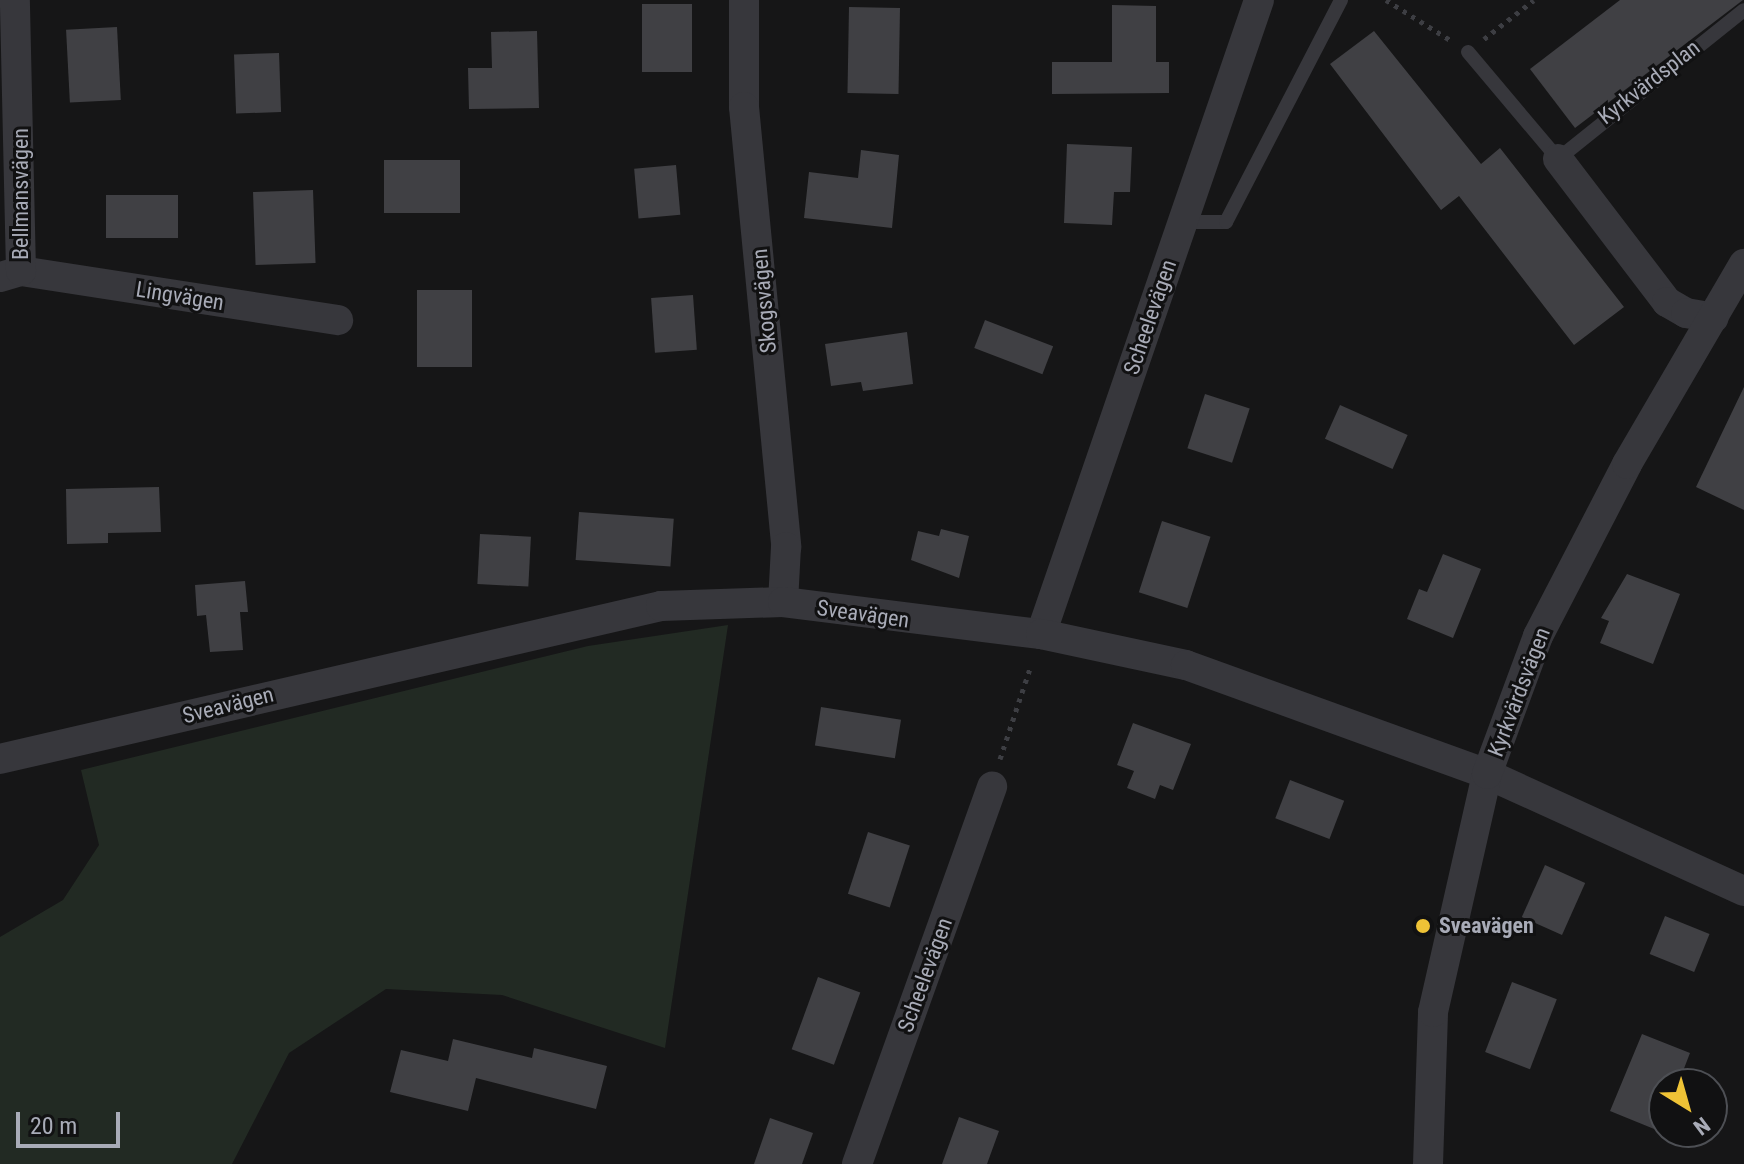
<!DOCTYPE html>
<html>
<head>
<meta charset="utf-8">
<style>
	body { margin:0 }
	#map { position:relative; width:1744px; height:1164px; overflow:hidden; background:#161617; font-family:"Roboto Condensed",sans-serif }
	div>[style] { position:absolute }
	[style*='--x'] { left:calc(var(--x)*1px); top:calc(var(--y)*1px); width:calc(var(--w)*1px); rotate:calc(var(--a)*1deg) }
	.green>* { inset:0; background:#222a23 }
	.building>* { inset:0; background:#404044; transform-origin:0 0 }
	.path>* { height:5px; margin-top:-2.5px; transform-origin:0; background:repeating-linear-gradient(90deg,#3d3e43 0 4px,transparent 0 10px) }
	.service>* { height:14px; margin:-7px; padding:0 7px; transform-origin:7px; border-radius:7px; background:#37373c }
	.minor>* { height:30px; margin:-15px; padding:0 15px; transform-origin:15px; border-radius:15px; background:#37373c }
	.dots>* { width:22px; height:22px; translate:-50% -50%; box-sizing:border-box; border:4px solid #111112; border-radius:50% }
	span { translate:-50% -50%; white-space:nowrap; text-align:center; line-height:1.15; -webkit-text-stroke:6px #111112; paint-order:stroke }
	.street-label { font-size:22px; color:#a8abb7 }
	.poi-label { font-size:22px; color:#a8abb7; font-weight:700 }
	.left { translate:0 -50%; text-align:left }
	.north { position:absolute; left:1648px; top:1068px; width:80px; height:80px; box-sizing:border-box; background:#111112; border:2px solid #4d4f54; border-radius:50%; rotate:143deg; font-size:22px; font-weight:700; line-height:32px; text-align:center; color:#a8abb7 }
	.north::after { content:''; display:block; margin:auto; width:28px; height:36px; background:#efc336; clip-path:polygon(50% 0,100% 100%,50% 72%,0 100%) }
	.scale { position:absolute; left:16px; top:1112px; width:104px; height:36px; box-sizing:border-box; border:4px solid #a8abb7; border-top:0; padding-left:10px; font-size:24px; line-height:28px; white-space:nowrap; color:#a8abb7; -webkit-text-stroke:6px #111112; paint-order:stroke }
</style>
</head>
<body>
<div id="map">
	<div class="green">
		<div style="clip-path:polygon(728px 625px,665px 1048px,502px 995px,386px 989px,289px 1053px,232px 1164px,0 1164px,0 937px,63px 900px,99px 845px,81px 770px,588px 646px)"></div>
	</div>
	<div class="building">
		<div style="clip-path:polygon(1620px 0,1743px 0,1575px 128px,1530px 69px)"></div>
		<div style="left:692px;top:4px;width:68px;height:50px;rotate:90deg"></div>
		<div style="clip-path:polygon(1112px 5px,1156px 6px,1156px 62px,1169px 62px,1169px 93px,1052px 94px,1052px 62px,1112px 62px)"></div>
		<div style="left:849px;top:7px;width:51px;height:86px;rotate:1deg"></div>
		<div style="left:117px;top:27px;width:73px;height:51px;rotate:87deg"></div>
		<div style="clip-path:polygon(537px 31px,539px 108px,469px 109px,468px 68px,492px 68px,491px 32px)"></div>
		<div style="clip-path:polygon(1374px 31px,1481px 164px,1500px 148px,1624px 307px,1574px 345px,1459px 196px,1441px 210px,1330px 64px)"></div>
		<div style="left:279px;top:53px;width:59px;height:45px;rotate:88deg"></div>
		<div style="clip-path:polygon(1067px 144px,1132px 147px,1130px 192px,1114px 192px,1112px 225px,1064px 223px)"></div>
		<div style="clip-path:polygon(861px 150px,899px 155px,892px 228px,804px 218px,809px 172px,858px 178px)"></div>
		<div style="left:460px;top:160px;width:53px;height:76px;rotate:90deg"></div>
		<div style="left:676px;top:165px;width:50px;height:42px;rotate:85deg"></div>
		<div style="left:313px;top:190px;width:73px;height:60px;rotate:88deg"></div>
		<div style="left:178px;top:195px;width:43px;height:72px;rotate:90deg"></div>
		<div style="left:417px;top:290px;width:55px;height:77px"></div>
		<div style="left:693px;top:295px;width:55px;height:42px;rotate:86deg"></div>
		<div style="left:985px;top:320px;width:73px;height:30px;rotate:21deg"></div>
		<div style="clip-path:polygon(907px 332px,913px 384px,863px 391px,861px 382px,831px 386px,825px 344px)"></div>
		<div style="clip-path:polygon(1744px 387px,1744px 510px,1696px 487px)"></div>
		<div style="left:1205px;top:394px;width:47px;height:57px;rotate:18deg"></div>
		<div style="left:1340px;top:405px;width:74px;height:37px;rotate:24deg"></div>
		<div style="clip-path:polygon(159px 487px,161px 532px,108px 533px,108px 543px,67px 544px,66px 489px)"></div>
		<div style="left:579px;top:512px;width:95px;height:48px;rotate:4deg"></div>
		<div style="left:1162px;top:521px;width:51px;height:75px;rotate:18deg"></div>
		<div style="clip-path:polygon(941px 529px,969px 536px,959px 578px,911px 560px,918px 531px,939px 536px)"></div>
		<div style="left:480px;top:534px;width:51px;height:50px;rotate:3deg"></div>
		<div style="clip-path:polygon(1443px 554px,1481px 569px,1453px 638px,1407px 619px,1419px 589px,1427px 592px)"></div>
		<div style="clip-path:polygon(1627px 574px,1680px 594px,1653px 664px,1600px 643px,1609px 621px,1601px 618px)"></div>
		<div style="clip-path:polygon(245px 581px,248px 612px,240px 612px,243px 650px,210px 652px,206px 615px,197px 616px,195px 585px)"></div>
		<div style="left:821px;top:707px;width:81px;height:39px;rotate:9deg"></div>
		<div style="clip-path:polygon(1133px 723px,1191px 744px,1173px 790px,1160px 785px,1155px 799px,1127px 788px,1134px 771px,1117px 765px)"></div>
		<div style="left:1290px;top:780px;width:58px;height:41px;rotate:21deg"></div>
		<div style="left:868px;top:832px;width:44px;height:65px;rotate:18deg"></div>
		<div style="left:1545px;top:865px;width:44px;height:57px;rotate:24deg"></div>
		<div style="left:1665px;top:916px;width:48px;height:41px;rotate:22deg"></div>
		<div style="left:818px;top:977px;width:45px;height:77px;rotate:20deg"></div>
		<div style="left:1512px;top:982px;width:48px;height:75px;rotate:21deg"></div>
		<div style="clip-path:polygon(1642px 1034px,1690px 1053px,1678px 1084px,1664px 1084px,1664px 1133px,1610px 1111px)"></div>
		<div style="clip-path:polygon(453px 1039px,532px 1058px,534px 1048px,607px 1066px,596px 1109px,476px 1078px,468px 1111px,390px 1092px,401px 1050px,448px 1061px)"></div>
		<div style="clip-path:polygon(959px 1117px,999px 1131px,987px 1164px,942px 1164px)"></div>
		<div style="clip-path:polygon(770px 1118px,813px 1133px,802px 1164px,754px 1164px)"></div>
	</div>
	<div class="path">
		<div style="--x:1386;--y:0;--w:75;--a:32"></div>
		<div style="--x:1484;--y:39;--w:63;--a:-38"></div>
		<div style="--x:1000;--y:759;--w:99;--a:-71.7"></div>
	</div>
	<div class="service">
		<div style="--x:1468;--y:52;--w:140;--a:49.9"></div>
		<div style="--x:1558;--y:159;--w:238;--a:-38.7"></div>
		<div style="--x:1183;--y:222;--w:43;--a:0"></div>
		<div style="--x:1226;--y:222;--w:250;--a:-62.6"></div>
	</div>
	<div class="minor">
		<div style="--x:744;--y:0;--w:107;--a:90"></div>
		<div style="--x:744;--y:107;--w:442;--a:84.5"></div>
		<div style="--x:786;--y:547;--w:55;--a:93.1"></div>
		<div style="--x:1558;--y:159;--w:180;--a:52.7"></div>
		<div style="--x:1667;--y:302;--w:22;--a:30"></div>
		<div style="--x:1686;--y:313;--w:28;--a:10"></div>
		<div style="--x:21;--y:271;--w:321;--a:8.8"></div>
		<div style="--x:0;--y:277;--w:22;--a:-16"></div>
		<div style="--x:21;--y:271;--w:271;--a:-91.3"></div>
		<div style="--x:1041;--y:634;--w:670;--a:-71.02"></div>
		<div style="--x:0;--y:759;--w:678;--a:-13.03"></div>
		<div style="--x:661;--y:606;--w:122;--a:-1.9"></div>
		<div style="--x:783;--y:602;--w:260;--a:7.1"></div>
		<div style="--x:1041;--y:634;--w:148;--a:12.1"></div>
		<div style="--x:1186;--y:665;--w:320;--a:19.9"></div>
		<div style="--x:1487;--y:774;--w:282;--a:24.5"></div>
		<div style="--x:857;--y:1164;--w:401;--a:-70.3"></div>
		<div style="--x:1428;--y:1164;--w:152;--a:-88.1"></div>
		<div style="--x:1433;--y:1012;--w:244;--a:-77.2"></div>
		<div style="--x:1487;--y:774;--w:147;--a:-69.7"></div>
		<div style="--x:1538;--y:636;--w:194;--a:-62.6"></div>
		<div style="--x:1627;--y:464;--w:232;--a:-59.7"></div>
	</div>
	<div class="dots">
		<div style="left:1423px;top:926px;background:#efc336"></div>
	</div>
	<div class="street-label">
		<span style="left:1649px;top:82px;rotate:-38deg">Kyrkvärdsplan</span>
		<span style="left:21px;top:194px;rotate:-90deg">Bellmansvägen</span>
		<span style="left:180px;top:296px;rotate:9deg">Lingvägen</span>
		<span style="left:764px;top:301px;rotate:-95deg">Skogsvägen</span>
		<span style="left:1150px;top:317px;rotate:-71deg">Scheelevägen</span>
		<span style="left:863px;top:614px;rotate:8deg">Sveavägen</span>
		<span style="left:1519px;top:692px;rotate:-69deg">Kyrkvärdsvägen</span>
		<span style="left:228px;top:705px;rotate:-14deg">Sveavägen</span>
		<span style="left:925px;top:975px;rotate:-70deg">Scheelevägen</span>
	</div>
	<div class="poi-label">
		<span class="left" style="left:1439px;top:926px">Sveavägen</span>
	</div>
	<div class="north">N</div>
	<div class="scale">20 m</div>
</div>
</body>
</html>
